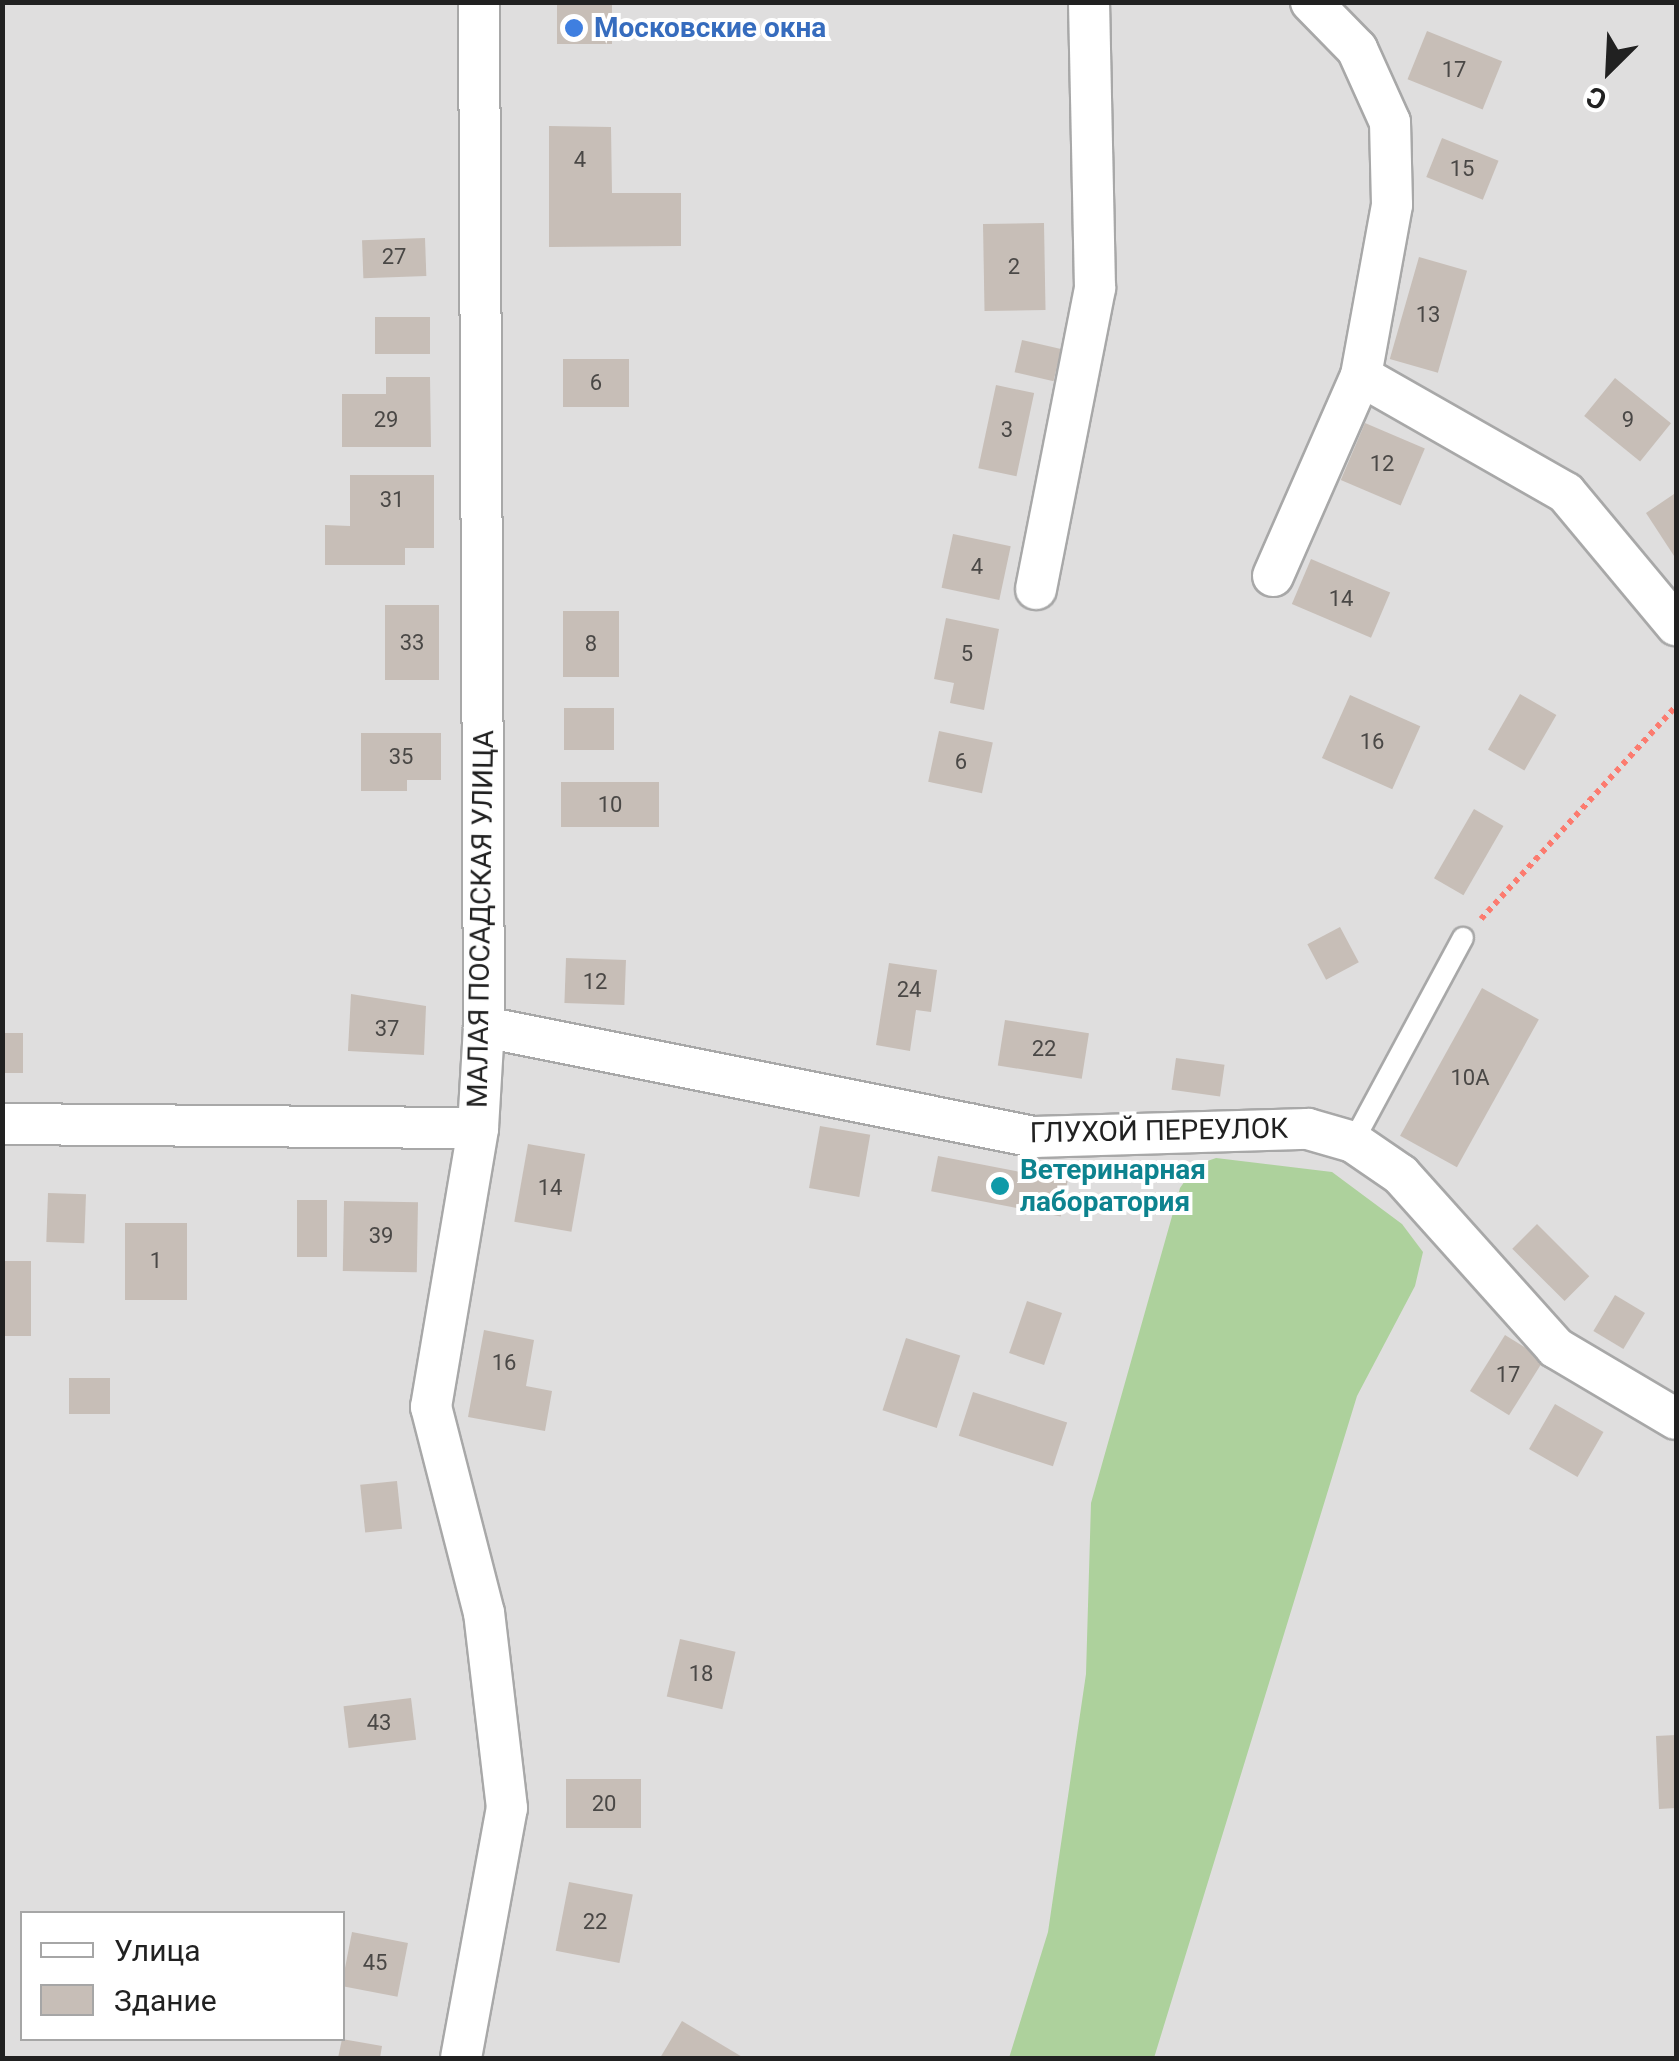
<!DOCTYPE html>
<html>
<head>
<meta charset="utf-8">
<style>
	body { margin:0 }
	#map { position:relative; width:1679px; height:2061px; overflow:hidden; background:#f2eee8; font-family:Roboto,sans-serif }
	div>[style] { position:absolute }
	[style*='--x'] { left:calc(var(--x)*1px); top:calc(var(--y)*1px); width:calc(var(--w)*1px); rotate:calc(var(--a)*1deg) }
	.residential>* { inset:0; background:#dfdede }
	.forest>* { inset:0; background:#add19c }
	.building>* { inset:0; background:#c7beb7; transform-origin:0 0 }
	.path>* { height:6px; margin-top:-3px; transform-origin:0; background:repeating-linear-gradient(90deg,#fc7b6f 0 5px,transparent 0 10px) }
	.roads { filter:drop-shadow(2px 0 #a8a8a8) drop-shadow(-2px 0 #a8a8a8) drop-shadow(0 2px #a8a8a8) drop-shadow(0 -2px #a8a8a8) }
	.service>* { height:20px; margin:-10px; padding:0 10px; transform-origin:10px; border-radius:10px; background:#fff }
	.minor>* { height:40px; margin:-20px; padding:0 20px; transform-origin:20px; border-radius:20px; background:#fff }
	.dots>* { width:28px; height:28px; translate:-50% -50%; box-sizing:border-box; border:5px solid #fff; border-radius:50% }
	span { translate:-50% -50%; white-space:nowrap; text-align:center; line-height:1.15; -webkit-text-stroke:8px #fff; paint-order:stroke }
	.number-label { font-size:22px; color:#4a4846 }
	.number-label span { -webkit-text-stroke-width:0 }
	.shop-label { font-size:28px; color:#366cbe; font-weight:700 }
	.left { translate:0 -50%; text-align:left }
	.street-label { font-size:28px; color:#212121 }
	.culture-label { font-size:28px; color:#0d838f; font-weight:700 }
	.frame { position:absolute; inset:0; border:5px solid #212121; pointer-events:none }
	.legend { position:absolute; left:20px; top:1911px; width:325px; height:130px; box-sizing:border-box; background:#fff; border:2px solid #a6a6a6; margin:0; padding:12px 18px; list-style:none; font-size:30px; color:#212121 }
	.legend li { display:flex; align-items:center; gap:20px; height:50px }
	.legend b { width:50px; border:2px solid #a6a6a6 }
	.north { position:absolute; left:1559px; top:20px; width:100px; height:100px; -webkit-text-stroke:8px #fff; paint-order:stroke; rotate:204deg; font-size:28px; font-weight:700; line-height:40px; text-align:center; color:#212121 }
	.north::after { content:''; display:block; margin:auto; width:35px; height:45px; background:#212121; clip-path:polygon(50% 0,100% 100%,50% 72%,0 100%) }
</style>
</head>
<body>
<div id="map">
	<div class="residential">
		<div style="clip-path:polygon(evenodd,3px 3px,1676px 3px,1676px 2058px,3px 2058px,3px 3px,22px 1914px,342px 1914px,342px 2038px,22px 2038px,22px 1914px)"></div>
	</div>
	<div class="forest">
		<div style="clip-path:polygon(1216px 1158px,1332px 1172px,1402px 1224px,1423px 1252px,1415px 1286px,1357px 1396px,1154px 2058px,1009px 2058px,1048px 1932px,1086px 1674px,1091px 1503px,1180px 1188px,1196px 1165px)"></div>
	</div>
	<div class="building">
		<div style="left:557px;top:2px;width:55px;height:42px"></div>
		<div style="left:1427px;top:31px;width:81px;height:52px;rotate:22deg"></div>
		<div style="clip-path:polygon(549px 126px,611px 127px,612px 193px,681px 193px,681px 246px,549px 247px)"></div>
		<div style="left:1442px;top:138px;width:61px;height:42px;rotate:22deg"></div>
		<div style="left:1044px;top:223px;width:87px;height:61px;rotate:89deg"></div>
		<div style="left:425px;top:238px;width:38px;height:63px;rotate:88deg"></div>
		<div style="left:1419px;top:257px;width:50px;height:106px;rotate:16deg"></div>
		<div style="left:375px;top:317px;width:55px;height:37px"></div>
		<div style="left:1022px;top:340px;width:40px;height:33px;rotate:13deg"></div>
		<div style="left:563px;top:359px;width:66px;height:48px"></div>
		<div style="clip-path:polygon(386px 377px,430px 377px,431px 447px,342px 447px,342px 394px,386px 394px)"></div>
		<div style="left:1615px;top:378px;width:72px;height:49px;rotate:39deg"></div>
		<div style="left:996px;top:385px;width:39px;height:85px;rotate:12deg"></div>
		<div style="left:1365px;top:423px;width:65px;height:62px;rotate:23deg"></div>
		<div style="clip-path:polygon(350px 475px,434px 475px,434px 548px,405px 548px,405px 565px,325px 565px,325px 525px,350px 526px)"></div>
		<div style="clip-path:polygon(1674px 494px,1676px 498px,1676px 559px,1646px 513px)"></div>
		<div style="left:953px;top:534px;width:59px;height:55px;rotate:12deg"></div>
		<div style="left:1311px;top:559px;width:86px;height:49px;rotate:23deg"></div>
		<div style="left:385px;top:605px;width:54px;height:75px"></div>
		<div style="left:563px;top:611px;width:56px;height:66px"></div>
		<div style="clip-path:polygon(946px 618px,999px 629px,984px 710px,950px 703px,954px 683px,934px 679px)"></div>
		<div style="left:1520px;top:694px;width:42px;height:64px;rotate:30deg"></div>
		<div style="left:1350px;top:695px;width:77px;height:69px;rotate:24deg"></div>
		<div style="left:564px;top:708px;width:50px;height:42px"></div>
		<div style="left:939px;top:731px;width:55px;height:52px;rotate:12deg"></div>
		<div style="clip-path:polygon(361px 733px,441px 733px,441px 780px,407px 780px,407px 791px,361px 791px)"></div>
		<div style="left:561px;top:782px;width:98px;height:45px"></div>
		<div style="left:1474px;top:809px;width:34px;height:80px;rotate:30deg"></div>
		<div style="left:1340px;top:927px;width:40px;height:37px;rotate:62deg"></div>
		<div style="left:566px;top:958px;width:60px;height:45px;rotate:2deg"></div>
		<div style="clip-path:polygon(889px 963px,937px 970px,931px 1012px,916px 1010px,910px 1051px,876px 1045px)"></div>
		<div style="left:1482px;top:988px;width:65px;height:169px;rotate:29deg"></div>
		<div style="clip-path:polygon(351px 994px,426px 1006px,424px 1055px,348px 1051px)"></div>
		<div style="left:1005px;top:1020px;width:85px;height:46px;rotate:9deg"></div>
		<div style="left:2px;top:1033px;width:21px;height:40px"></div>
		<div style="left:1176px;top:1058px;width:49px;height:32px;rotate:8deg"></div>
		<div style="left:820px;top:1126px;width:51px;height:63px;rotate:10deg"></div>
		<div style="left:528px;top:1144px;width:58px;height:79px;rotate:10deg"></div>
		<div style="left:938px;top:1156px;width:132px;height:36px;rotate:11deg"></div>
		<div style="left:48px;top:1193px;width:38px;height:49px;rotate:2deg"></div>
		<div style="left:297px;top:1200px;width:30px;height:57px"></div>
		<div style="left:344px;top:1201px;width:74px;height:70px;rotate:1deg"></div>
		<div style="left:125px;top:1223px;width:62px;height:77px"></div>
		<div style="left:1537px;top:1224px;width:74px;height:35px;rotate:45deg"></div>
		<div style="left:2px;top:1261px;width:29px;height:75px"></div>
		<div style="left:1615px;top:1295px;width:35px;height:42px;rotate:31deg"></div>
		<div style="left:1027px;top:1301px;width:37px;height:55px;rotate:19deg"></div>
		<div style="clip-path:polygon(484px 1330px,534px 1340px,526px 1386px,552px 1391px,545px 1431px,468px 1417px)"></div>
		<div style="left:1505px;top:1335px;width:46px;height:66px;rotate:32deg"></div>
		<div style="left:906px;top:1338px;width:57px;height:76px;rotate:18deg"></div>
		<div style="left:69px;top:1378px;width:41px;height:36px"></div>
		<div style="left:973px;top:1392px;width:99px;height:46px;rotate:18deg"></div>
		<div style="left:1555px;top:1404px;width:56px;height:52px;rotate:30deg"></div>
		<div style="left:397px;top:1481px;width:48px;height:37px;rotate:84deg"></div>
		<div style="left:680px;top:1639px;width:57px;height:59px;rotate:13deg"></div>
		<div style="left:411px;top:1698px;width:42px;height:68px;rotate:83deg"></div>
		<div style="clip-path:polygon(1676px 1735px,1676px 1808px,1659px 1809px,1656px 1736px)"></div>
		<div style="left:566px;top:1779px;width:75px;height:49px"></div>
		<div style="left:569px;top:1882px;width:65px;height:70px;rotate:11deg"></div>
		<div style="left:352px;top:1932px;width:57px;height:55px;rotate:11deg"></div>
		<div style="clip-path:polygon(682px 2021px,744px 2058px,660px 2058px)"></div>
		<div style="clip-path:polygon(342px 2039px,382px 2046px,380px 2058px,338px 2058px)"></div>
	</div>
	<div class="path">
		<div style="--x:1481;--y:919;--w:289;--a:-47.5"></div>
	</div>
	<div class="roads">
		<div class="service">
			<div style="--x:1353;--y:1142;--w:232;--a:-61.7"></div>
		</div>
		<div class="minor">
			<div style="--x:1311;--y:2;--w:66;--a:45.6"></div>
			<div style="--x:1357;--y:49;--w:80;--a:65.7"></div>
			<div style="--x:1390;--y:122;--w:83;--a:88.6"></div>
			<div style="--x:1392;--y:205;--w:174;--a:100.3"></div>
			<div style="--x:1361;--y:376;--w:236;--a:29.7"></div>
			<div style="--x:1566;--y:493;--w:172;--a:50.2"></div>
			<div style="--x:1273;--y:576;--w:219;--a:-66.3"></div>
			<div style="--x:1036;--y:589;--w:307;--a:-78.9"></div>
			<div style="--x:1095;--y:288;--w:286;--a:-91.2"></div>
			<div style="--x:484;--y:1027;--w:561;--a:11.31"></div>
			<div style="--x:1034;--y:1137;--w:274;--a:-1.7"></div>
			<div style="--x:1308;--y:1129;--w:47;--a:16.1"></div>
			<div style="--x:1353;--y:1142;--w:58;--a:34.5"></div>
			<div style="--x:1401;--y:1175;--w:232;--a:48.1"></div>
			<div style="--x:1556;--y:1348;--w:139;--a:30.6"></div>
			<div style="--x:2;--y:1124;--w:476;--a:0.5"></div>
			<div style="--x:461;--y:2058;--w:254;--a:-79.6"></div>
			<div style="--x:507;--y:1808;--w:196;--a:-96.7"></div>
			<div style="--x:484;--y:1613;--w:213;--a:-104.4"></div>
			<div style="--x:431;--y:1407;--w:283;--a:-80.4"></div>
			<div style="--x:478;--y:1128;--w:101;--a:-86.6"></div>
			<div style="--x:484;--y:1027;--w:1025;--a:-90.28"></div>
		</div>
	</div>
	<div class="dots">
		<div style="left:574px;top:28px;background:#3f7fe0"></div>
		<div style="left:1000px;top:1186px;background:#0f9aa8"></div>
	</div>
	<div class="number-label">
		<span style="left:1454px;top:70px">17</span>
		<span style="left:580px;top:160px">4</span>
		<span style="left:1462px;top:169px">15</span>
		<span style="left:394px;top:257px">27</span>
		<span style="left:1014px;top:267px">2</span>
		<span style="left:1428px;top:315px">13</span>
		<span style="left:596px;top:383px">6</span>
		<span style="left:386px;top:420px">29</span>
		<span style="left:1628px;top:420px">9</span>
		<span style="left:1007px;top:430px">3</span>
		<span style="left:1382px;top:464px">12</span>
		<span style="left:392px;top:500px">31</span>
		<span style="left:977px;top:567px">4</span>
		<span style="left:1341px;top:599px">14</span>
		<span style="left:412px;top:643px">33</span>
		<span style="left:591px;top:644px">8</span>
		<span style="left:967px;top:654px">5</span>
		<span style="left:1372px;top:742px">16</span>
		<span style="left:401px;top:757px">35</span>
		<span style="left:961px;top:762px">6</span>
		<span style="left:610px;top:805px">10</span>
		<span style="left:595px;top:982px">12</span>
		<span style="left:909px;top:990px">24</span>
		<span style="left:387px;top:1029px">37</span>
		<span style="left:1044px;top:1049px">22</span>
		<span style="left:1470px;top:1078px">10А</span>
		<span style="left:550px;top:1188px">14</span>
		<span style="left:381px;top:1236px">39</span>
		<span style="left:156px;top:1261px">1</span>
		<span style="left:504px;top:1363px">16</span>
		<span style="left:1508px;top:1375px">17</span>
		<span style="left:701px;top:1674px">18</span>
		<span style="left:379px;top:1723px">43</span>
		<span style="left:604px;top:1804px">20</span>
		<span style="left:595px;top:1922px">22</span>
		<span style="left:375px;top:1963px">45</span>
	</div>
	<div class="shop-label">
		<span class="left" style="left:594px;top:28px">Московские окна</span>
	</div>
	<div class="street-label">
		<span style="left:481px;top:919px;rotate:-89deg">МАЛАЯ ПОСАДСКАЯ УЛИЦА</span>
		<span style="left:1159px;top:1131px;rotate:-1deg">ГЛУХОЙ ПЕРЕУЛОК</span>
	</div>
	<div class="culture-label">
		<span class="left" style="left:1020px;top:1186px">Ветеринарная<br>лаборатория</span>
	</div>
	<div class="frame"></div>
	<ul class="legend">
	<li><b style="height:12px;background:#fff"></b>Улица</li>
	<li><b style="height:28px;background:#c7beb7"></b>Здание</li>
	</ul>
	<div class="north">С</div>
</div>
</body>
</html>
